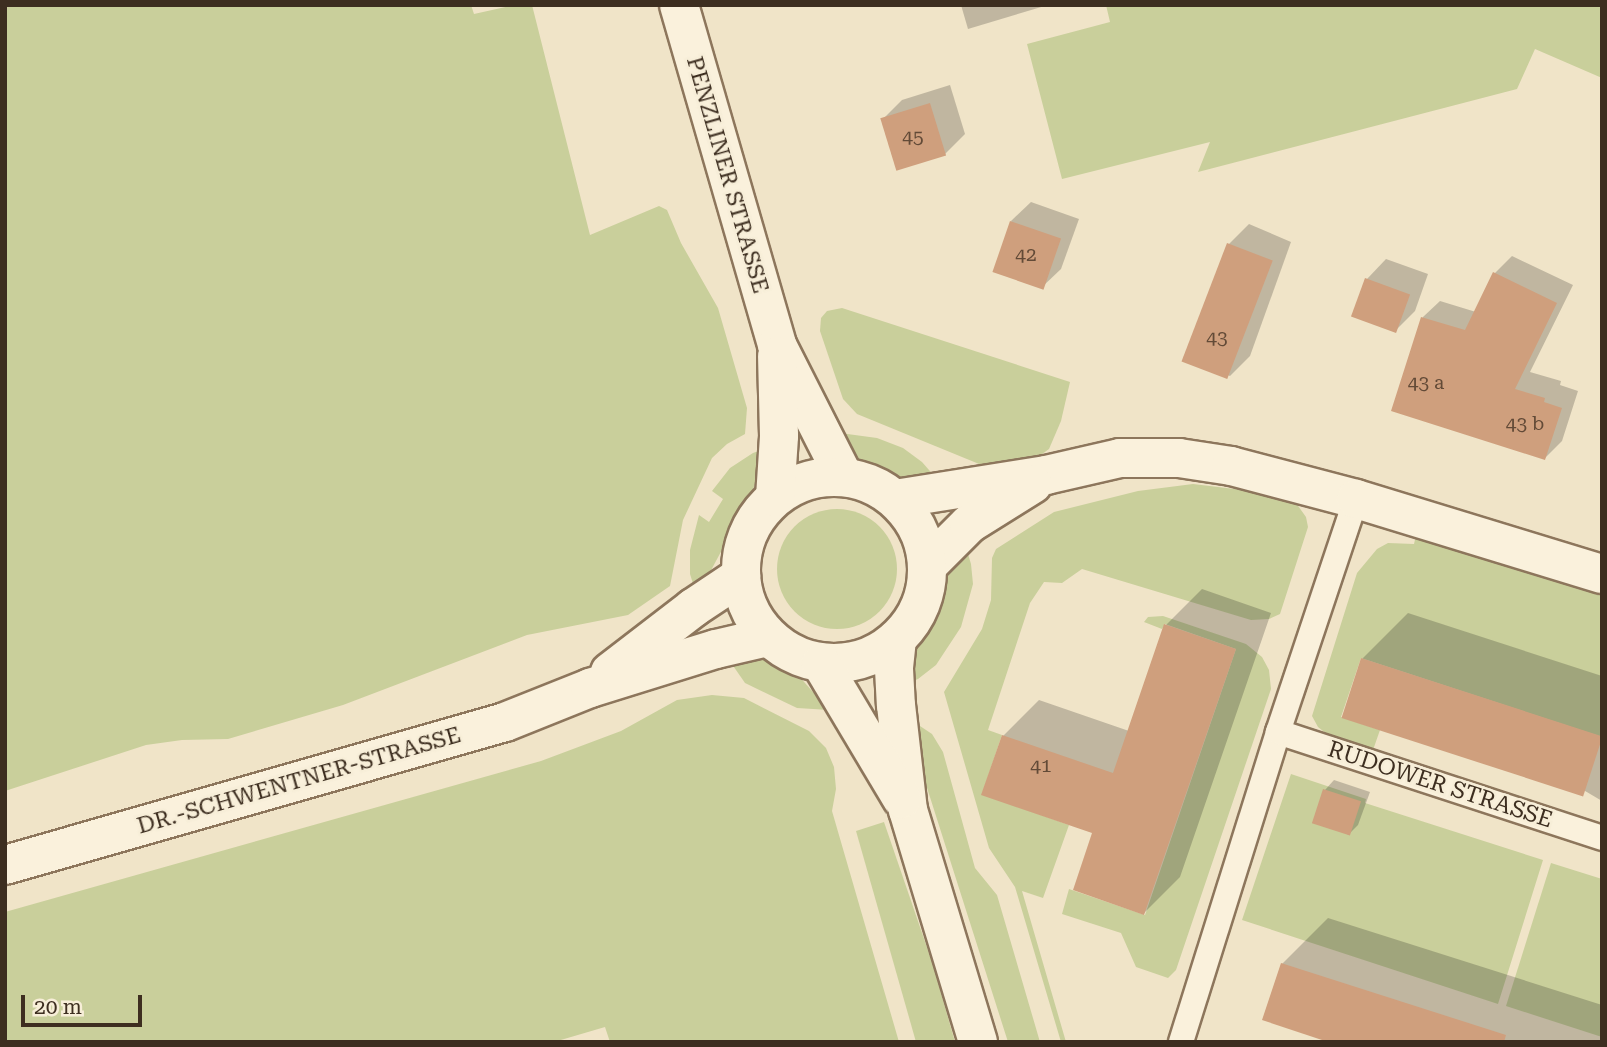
<!DOCTYPE html>
<html>
<head>
<meta charset="utf-8">
<style>
	body { margin:0 }
	#map { position:relative; width:1607px; height:1047px; overflow:hidden; background:#f0e4c8; font-family:"Roboto Serif",serif }
	div>[style] { position:absolute }
	[style*='--x'] { left:calc(var(--x)*1px); top:calc(var(--y)*1px); width:calc(var(--w)*1px); rotate:calc(var(--a)*1deg) }
	.green>* { inset:0; background:#c9cf9b }
	.round { border-radius:50% }
	.shadow>* { inset:0; background:#0003 }
	.building>* { inset:0; background:#cf9f7d; transform-origin:0 0 }
	.roads { filter:drop-shadow(2px 0 #8d765c) drop-shadow(-2px 0 #8d765c) drop-shadow(0 2px #8d765c) drop-shadow(0 -2px #8d765c) }
	.service>* { height:24px; margin:-12px; padding:0 12px; transform-origin:12px; border-radius:12px; background:#faf1dc }
	.minor>* { height:38px; margin:-19px; padding:0 19px; transform-origin:19px; border-radius:19px; background:#faf1dc }
	.secondary>* { height:38px; margin:-19px; padding:0 19px; transform-origin:19px; border-radius:19px; background:#faf1dc }
	.secondary>.ring { margin:-19px; padding:0; box-sizing:content-box; background:none; border:38px solid #faf1dc; border-radius:50% }
	span { translate:-50% -50%; white-space:nowrap; text-align:center; line-height:1.15; -webkit-text-stroke:5px #f7eed8; paint-order:stroke }
	.number-label { font-size:19px; color:#624a37 }
	.number-label span { -webkit-text-stroke-width:0 }
	.street-label { font-size:23px; color:#3d2e20 }
	.frame { position:absolute; inset:0; border:7px solid #3d2e20; pointer-events:none }
	.scale { position:absolute; left:21px; top:995px; width:121px; height:32px; box-sizing:border-box; border:4px solid #3d2e20; border-top:0; padding-left:9px; font-size:21px; line-height:24px; white-space:nowrap; color:#3d2e20; -webkit-text-stroke:5px #f7eed8; paint-order:stroke }
</style>
</head>
<body>
<div id="map">
	<div class="green">
		<div style="clip-path:polygon(5px 5px,471px 5px,474px 14px,514px 5px,532px 5px,590px 235px,659px 206px,667px 210px,681px 243px,718px 308px,747px 408px,745px 434px,727px 444px,712px 458px,683px 520px,670px 586px,628px 615px,527px 635px,343px 705px,228px 739px,182px 740px,146px 745px,5px 791px)"></div>
		<div style="clip-path:polygon(1106px 5px,1602px 5px,1602px 78px,1535px 49px,1517px 89px,1198px 172px,1210px 142px,1062px 179px,1027px 44px,1110px 22px)"></div>
		<div style="clip-path:polygon(842px 308px,1070px 382px,1061px 421px,1049px 449px,1031px 462px,984px 466px,857px 414px,843px 399px,820px 331px,821px 318px,827px 311px)"></div>
		<div style="clip-path:polygon(840px 433px,877px 438px,903px 448px,922px 462px,936px 478px,893px 480px,865px 466px,849px 449px)"></div>
		<div style="clip-path:polygon(767px 448px,751px 496px,709px 574px,695px 590px,690px 574px,690px 550px,699px 515px,709px 522px,723px 499px,712px 491px,730px 468px,753px 453px)"></div>
		<div style="clip-path:polygon(1193px 484px,1268px 493px,1296px 503px,1306px 517px,1308px 527px,1280px 614px,1269px 619px,1251px 620px,1082px 569px,1062px 583px,1044px 582px,1030px 603px,988px 730px,1002px 735px,982px 794px,1069px 825px,1043px 898px,1022px 891px,1066px 1042px,1061px 1042px,1015px 887px,989px 848px,944px 692px,982px 629px,991px 600px,992px 558px,996px 549px,1054px 512px,1138px 491px)"></div>
		<div class="round" style="left:777px;top:509px;width:120px;height:120px"></div>
		<div style="clip-path:polygon(1416px 535px,1602px 592px,1602px 737px,1361px 658px,1341px 717px,1380px 730px,1373px 750px,1328px 735px,1318px 727px,1312px 716px,1357px 573px,1377px 549px,1388px 543px,1414px 544px)"></div>
		<div style="clip-path:polygon(965px 544px,971px 564px,973px 584px,961px 627px,936px 665px,918px 679px,904px 685px,913px 646px,928px 624px,952px 560px)"></div>
		<div style="clip-path:polygon(1163px 616px,1246px 644px,1262px 657px,1269px 670px,1271px 689px,1176px 970px,1168px 978px,1136px 967px,1121px 933px,1062px 914px,1069px 889px,1145px 915px,1236px 649px,1165px 624px,1162px 629px,1144px 622px,1148px 617px)"></div>
		<div style="clip-path:polygon(747px 655px,768px 658px,797px 674px,829px 710px,797px 708px,745px 683px,727px 657px)"></div>
		<div style="clip-path:polygon(712px 695px,744px 698px,809px 731px,826px 748px,834px 767px,836px 789px,832px 811px,899px 1042px,610px 1042px,605px 1027px,554px 1042px,5px 1042px,5px 912px,541px 761px,621px 731px,677px 700px)"></div>
		<div style="clip-path:polygon(907px 725px,920px 726px,932px 734px,943px 752px,975px 868px,997px 895px,1040px 1042px,1008px 1042px)"></div>
		<div style="clip-path:polygon(1291px 774px,1366px 799px,1365px 803px,1543px 860px,1498px 1004px,1242px 920px)"></div>
		<div style="clip-path:polygon(884px 822px,933px 965px,955px 1042px,916px 1042px,856px 831px)"></div>
		<div style="clip-path:polygon(1551px 863px,1602px 879px,1602px 1037px,1506px 1006px)"></div>
	</div>
	<div class="shadow">
		<div style="clip-path:polygon(961px 5px,1048px 5px,968px 29px)"></div>
		<div style="clip-path:polygon(950px 85px,965px 134px,945px 154px,883px 119px,902px 100px)"></div>
		<div style="clip-path:polygon(1031px 202px,1079px 219px,1061px 269px,1041px 288px,1011px 221px)"></div>
		<div style="clip-path:polygon(1249px 224px,1291px 242px,1250px 356px,1230px 376px,1183px 359px,1229px 244px)"></div>
		<div style="clip-path:polygon(1512px 256px,1573px 285px,1530px 372px,1561px 381px,1560px 385px,1578px 391px,1562px 441px,1545px 458px,1393px 410px,1423px 317px,1440px 301px,1476px 312px,1495px 273px)"></div>
		<div style="clip-path:polygon(1386px 259px,1428px 274px,1415px 311px,1396px 330px,1367px 279px)"></div>
		<div style="clip-path:polygon(1202px 589px,1271px 613px,1180px 877px,1144px 913px,1095px 832px,1003px 736px,1039px 700px,1129px 731px,1166px 625px)"></div>
		<div style="clip-path:polygon(1408px 613px,1602px 676px,1602px 801px,1362px 659px)"></div>
		<div style="clip-path:polygon(1334px 780px,1370px 792px,1358px 825px,1348px 835px,1325px 790px)"></div>
		<div style="clip-path:polygon(1328px 918px,1602px 1005px,1602px 1042px,1335px 1042px,1282px 964px)"></div>
	</div>
	<div class="building">
		<div style="left:930px;top:103px;width:55px;height:52px;rotate:73deg"></div>
		<div style="left:1010px;top:221px;width:54px;height:54px;rotate:19deg"></div>
		<div style="left:1227px;top:243px;width:49px;height:127px;rotate:21deg"></div>
		<div style="clip-path:polygon(1493px 272px,1557px 303px,1515px 389px,1545px 398px,1544px 402px,1562px 408px,1545px 460px,1391px 411px,1421px 317px,1465px 330px)"></div>
		<div style="left:1365px;top:278px;width:48px;height:41px;rotate:20deg"></div>
		<div style="clip-path:polygon(1164px 624px,1236px 649px,1144px 915px,1073px 890px,1092px 833px,981px 795px,1002px 735px,1113px 773px)"></div>
		<div style="left:1361px;top:658px;width:254px;height:63px;rotate:18deg"></div>
		<div style="left:1323px;top:789px;width:40px;height:36px;rotate:18deg"></div>
		<div style="clip-path:polygon(1281px 963px,1506px 1035px,1504px 1042px,1328px 1042px,1262px 1020px)"></div>
	</div>
	<div class="roads">
		<div class="service">
			<div style="--x:1278;--y:732;--w:341;--a:18.1"></div>
			<div style="--x:1181;--y:1042;--w:325;--a:-72.6"></div>
			<div style="--x:1278;--y:732;--w:246;--a:-71.5"></div>
		</div>
		<div class="minor">
			<div style="--x:895;--y:499;--w:153;--a:-9"></div>
			<div style="--x:1046;--y:475;--w:76;--a:-12.9"></div>
			<div style="--x:1120;--y:458;--w:59;--a:0"></div>
			<div style="--x:1179;--y:458;--w:53;--a:8.7"></div>
			<div style="--x:1231;--y:466;--w:129;--a:14.8"></div>
			<div style="--x:1356;--y:499;--w:257;--a:17"></div>
			<div style="--x:927;--y:566;--w:59;--a:-45"></div>
			<div style="--x:969;--y:524;--w:75;--a:-32"></div>
			<div style="--x:610;--y:672;--w:105;--a:-37.6"></div>
			<div style="--x:693;--y:608;--w:58;--a:-33.7"></div>
			<div style="--x:5;--y:865;--w:520;--a:-15.96"></div>
			<div style="--x:505;--y:722;--w:92;--a:-21.8"></div>
			<div style="--x:590;--y:688;--w:132;--a:-17.2"></div>
			<div style="--x:716;--y:649;--w:53;--a:-13"></div>
		</div>
		<div class="secondary">
			<div style="--x:679;--y:5;--w:354;--a:73.9"></div>
			<div style="--x:777;--y:345;--w:148;--a:63.1"></div>
			<div class="ring" style="left:741px;top:477px;width:148px;height:148px"></div>
			<div style="--x:775;--y:497;--w:61;--a:-86.2"></div>
			<div style="--x:779;--y:436;--w:80;--a:-91.4"></div>
			<div style="--x:897;--y:639;--w:30;--a:96"></div>
			<div style="--x:894;--y:669;--w:36;--a:87"></div>
			<div style="--x:896;--y:705;--w:106;--a:83.5"></div>
			<div style="--x:908;--y:810;--w:242;--a:73.2"></div>
			<div style="--x:821;--y:663;--w:158;--a:59.2"></div>
		</div>
	</div>
	<div class="number-label">
		<span style="left:913px;top:137px">45</span>
		<span style="left:1026px;top:255px">42</span>
		<span style="left:1217px;top:338px">43</span>
		<span style="left:1426px;top:383px">43 a</span>
		<span style="left:1525px;top:424px">43 b</span>
		<span style="left:1041px;top:766px">41</span>
	</div>
	<div class="street-label">
		<span style="left:727px;top:175px;rotate:74deg">PENZLINER STRASSE</span>
		<span style="left:299px;top:781px;rotate:-16deg">DR.-SCHWENTNER-STRASSE</span>
		<span style="left:1440px;top:785px;rotate:18deg">RUDOWER STRASSE</span>
	</div>
	<div class="frame"></div>
	<div class="scale">20 m</div>
</div>
</body>
</html>
